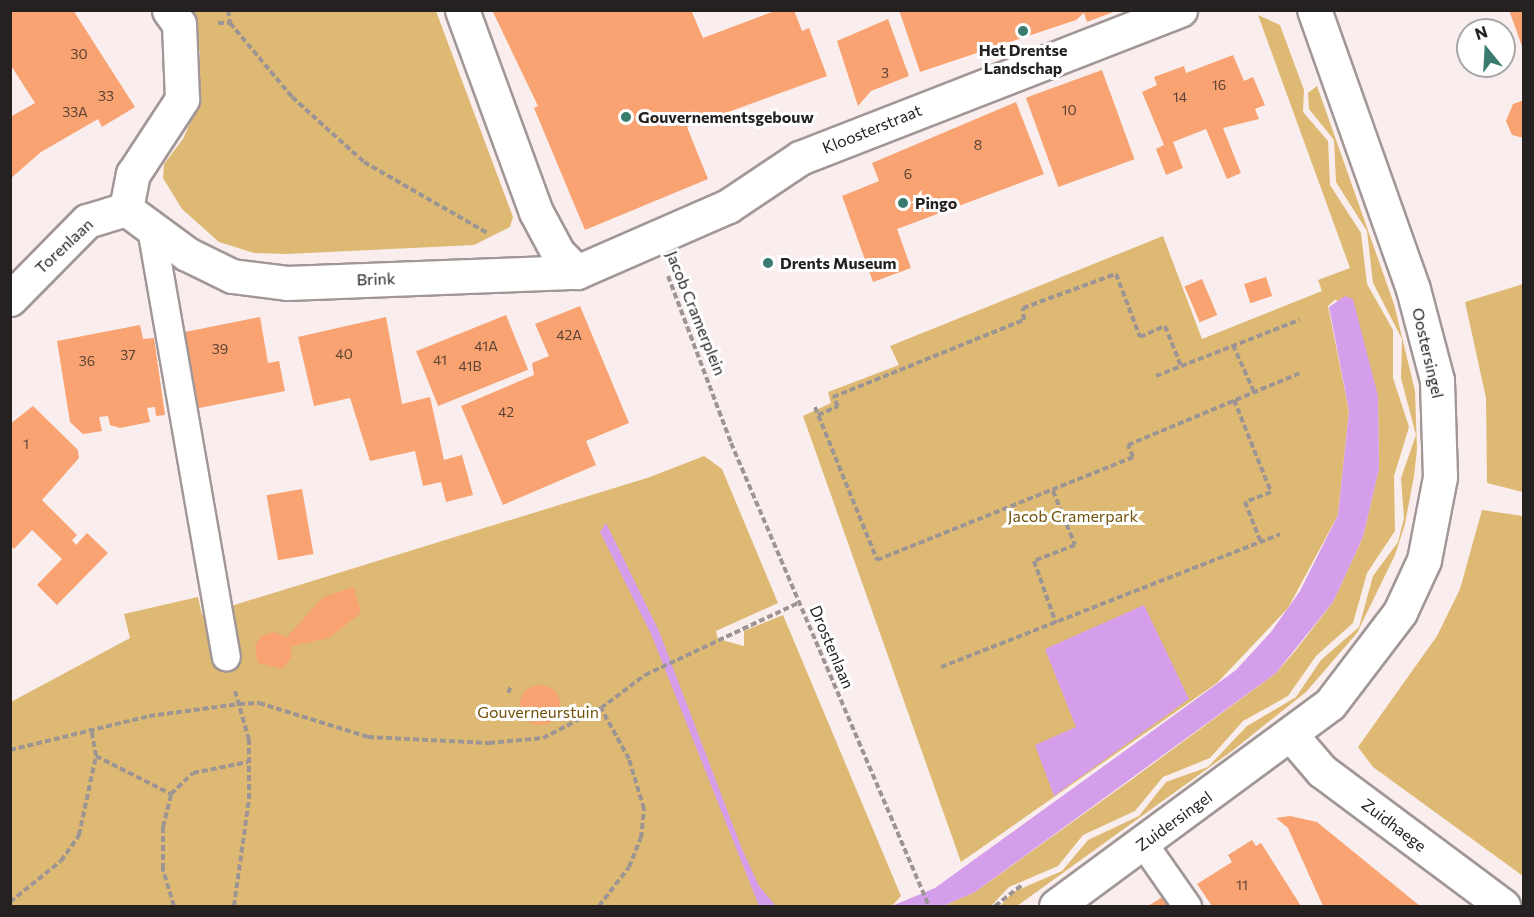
<!DOCTYPE html>
<html>
<head>
<meta charset="utf-8">
<style>
	body { margin:0 }
	#map { position:relative; width:1534px; height:917px; overflow:hidden; background:#f9eeed; font-family:Commissioner,sans-serif }
	div>[style] { position:absolute }
	[style*='--x'] { left:calc(var(--x)*1px); top:calc(var(--y)*1px); width:calc(var(--w)*1px); rotate:calc(var(--a)*1deg) }
	.green>* { inset:0; background:#deb973 }
	.water>* { inset:0; background:#d59eea }
	.building>* { inset:0; background:#f8a371; transform-origin:0 0 }
	.round { border-radius:50% }
	.path>* { height:4px; margin-top:-2px; transform-origin:0; background:repeating-linear-gradient(90deg,#9c9594 0 6px,transparent 0 9px) }
	.roads { filter:drop-shadow(2px 0 #a19796) drop-shadow(-2px 0 #a19796) drop-shadow(0 2px #a19796) drop-shadow(0 -2px #a19796) }
	.lane>* { height:27px; margin:-13.5px; padding:0 13.5px; transform-origin:13.5px; border-radius:13.5px; background:#fff }
	.street>* { height:33px; margin:-16.5px; padding:0 16.5px; transform-origin:16.5px; border-radius:16.5px; background:#fff }
	.secondary>* { height:33px; margin:-16.5px; padding:0 16.5px; transform-origin:16.5px; border-radius:16.5px; background:#fff }
	.dots>* { width:16px; height:16px; translate:-50% -50%; box-sizing:border-box; border:3px solid #fff; border-radius:50% }
	span { translate:-50% -50%; white-space:nowrap; text-align:center; line-height:1.15; -webkit-text-stroke:6px #fff; paint-order:stroke }
	.number-label { font-size:14px; color:#5a4235 }
	.number-label span { -webkit-text-stroke-width:0 }
	.poi-label { font-size:16px; color:#252121; font-weight:700 }
	.left { translate:0 -50%; text-align:left }
	.street-label { font-size:16px; color:#252121 }
	.park-label { font-size:16px; color:#705108 }
	.frame { position:absolute; inset:0; border:12px solid #252121; pointer-events:none }
	.north { position:absolute; left:1456px; top:18px; width:60px; height:60px; box-sizing:border-box; background:#fff; border:2px solid #a8a6a6; border-radius:50%; rotate:342deg; font-size:16px; font-weight:700; line-height:24px; text-align:center; color:#252121 }
	.north::after { content:''; display:block; margin:auto; width:21px; height:27px; background:#397b6c; clip-path:polygon(50% 0,100% 100%,50% 72%,0 100%) }
</style>
</head>
<body>
<div id="map">
	<div class="green">
		<div style="clip-path:polygon(187px 11px,436px 11px,513px 217px,510px 227px,474px 245px,287px 254px,254px 253px,219px 242px,182px 209px,163px 178px,164px 164px,183px 139px,196px 109px,200px 53px)"></div>
		<div style="clip-path:polygon(1258px 15px,1280px 25px,1304px 90px,1303px 112px,1328px 141px,1330px 185px,1361px 233px,1367px 284px,1393px 330px,1393px 378px,1409px 427px,1394px 476px,1395px 531px,1367px 573px,1353px 623px,1316px 656px,1288px 696px,1243px 721px,1210px 758px,1163px 777px,1135px 811px,1083px 835px,1058px 866px,1009px 887px,991px 906px,943px 906px,975px 892px,1131px 780px,1276px 673px,1296px 650px,1333px 602px,1363px 537px,1379px 469px,1378px 396px,1336px 299px,1328px 306px,1349px 411px,1338px 515px,1288px 608px,1217px 683px,961px 862px,803px 416px,831px 403px,828px 392px,899px 365px,890px 346px,1163px 236px,1202px 339px,1322px 291px,1318px 280px,1350px 268px)"></div>
		<div style="clip-path:polygon(1317px 86px,1394px 304px,1415px 391px,1417px 449px,1414px 476px,1405px 524px,1395px 555px,1357px 633px,1306px 692px,1232px 751px,1017px 906px,1000px 906px,1013px 892px,1062px 871px,1088px 840px,1139px 816px,1166px 782px,1208px 767px,1247px 726px,1296px 697px,1321px 660px,1359px 627px,1373px 576px,1398px 542px,1404px 518px,1401px 478px,1416px 435px,1401px 378px,1402px 339px,1373px 283px,1367px 231px,1336px 182px,1334px 140px,1309px 109px,1308px 93px)"></div>
		<div style="clip-path:polygon(1523px 284px,1524px 284px,1523px 492px,1487px 483px,1486px 398px,1465px 302px)"></div>
		<div style="clip-path:polygon(704px 456px,722px 469px,778px 603px,716px 631px,718px 639px,744px 646px,744px 631px,783px 615px,901px 896px,892px 906px,11px 906px,11px 702px,130px 638px,124px 614px,198px 597px,202px 615px,650px 477px)"></div>
		<div style="clip-path:polygon(1482px 510px,1523px 516px,1523px 876px,1373px 767px,1358px 747px,1437px 636px,1460px 589px)"></div>
	</div>
	<div class="water">
		<div style="clip-path:polygon(1345px 296px,1353px 299px,1378px 396px,1379px 469px,1363px 537px,1333px 602px,1276px 673px,975px 892px,943px 906px,892px 906px,935px 888px,1162px 724px,1236px 670px,1271px 632px,1300px 591px,1338px 515px,1349px 411px,1329px 307px)"></div>
		<div style="clip-path:polygon(606px 523px,659px 631px,742px 849px,759px 886px,776px 906px,759px 906px,651px 634px,600px 532px)"></div>
		<div style="clip-path:polygon(1144px 605px,1189px 699px,1054px 796px,1035px 745px,1076px 727px,1045px 649px)"></div>
	</div>
	<div class="building">
		<div style="clip-path:polygon(10px 10px,73px 10px,135px 107px,102px 127px,98px 119px,41px 152px,10px 179px,10px 117px,35px 103px,10px 64px)"></div>
		<div style="clip-path:polygon(492px 10px,691px 10px,703px 38px,777px 10px,794px 10px,802px 31px,809px 28px,827px 76px,687px 127px,708px 179px,585px 230px,534px 108px,538px 106px)"></div>
		<div style="clip-path:polygon(899px 10px,1116px 10px,1116px 11px,1087px 22px,1084px 13px,1076px 20px,920px 72px)"></div>
		<div style="clip-path:polygon(1509px 10px,1524px 10px,1524px 49px,1523px 49px)"></div>
		<div style="clip-path:polygon(888px 19px,909px 76px,871px 91px,858px 106px,837px 41px)"></div>
		<div style="clip-path:polygon(1233px 55px,1244px 81px,1253px 77px,1265px 105px,1255px 109px,1259px 119px,1223px 128px,1241px 173px,1227px 179px,1206px 129px,1173px 142px,1183px 168px,1166px 175px,1156px 149px,1164px 145px,1142px 92px,1157px 85px,1154px 77px,1184px 66px,1186px 73px)"></div>
		<div style="left:1102px;top:70px;width:95px;height:81px;rotate:70deg"></div>
		<div style="clip-path:polygon(1524px 100px,1524px 138px,1512px 135px,1506px 121px,1513px 104px)"></div>
		<div style="clip-path:polygon(1016px 102px,1044px 174px,897px 229px,911px 268px,873px 282px,842px 196px,879px 181px,872px 163px)"></div>
		<div style="left:1266px;top:277px;width:20px;height:23px;rotate:72deg"></div>
		<div style="left:1202px;top:279px;width:39px;height:19px;rotate:67deg"></div>
		<div style="clip-path:polygon(580px 306px,629px 423px,586px 441px,596px 465px,503px 505px,461px 406px,534px 375px,532px 363px,549px 356px,535px 324px)"></div>
		<div style="left:506px;top:315px;width:59px;height:97px;rotate:68deg"></div>
		<div style="clip-path:polygon(260px 317px,268px 363px,279px 361px,285px 391px,194px 409px,180px 333px)"></div>
		<div style="clip-path:polygon(386px 317px,402px 404px,430px 397px,444px 460px,462px 455px,473px 495px,446px 502px,441px 482px,423px 486px,415px 451px,370px 461px,350px 398px,314px 406px,298px 337px)"></div>
		<div style="clip-path:polygon(140px 325px,143px 339px,154px 338px,165px 415px,156px 416px,155px 407px,147px 408px,150px 422px,120px 428px,110px 425px,108px 416px,99px 417px,102px 431px,83px 434px,70px 422px,57px 341px)"></div>
		<div style="clip-path:polygon(33px 406px,78px 450px,79px 458px,42px 500px,77px 535px,72px 540px,76px 545px,87px 533px,108px 553px,57px 605px,37px 585px,62px 559px,32px 530px,14px 549px,10px 545px,10px 424px)"></div>
		<div style="left:302px;top:489px;width:66px;height:36px;rotate:80deg"></div>
		<div style="clip-path:polygon(354px 587px,361px 613px,329px 638px,292px 646px,291px 658px,282px 669px,258px 663px,255px 646px,261px 636px,274px 632px,287px 637px,323px 597px)"></div>
		<div class="round" style="left:520px;top:685px;width:40px;height:40px"></div>
		<div style="clip-path:polygon(1290px 816px,1317px 822px,1420px 906px,1323px 906px,1288px 828px,1276px 818px)"></div>
		<div style="clip-path:polygon(1252px 840px,1256px 846px,1261px 843px,1301px 906px,1212px 906px,1197px 884px,1232px 862px,1228px 855px)"></div>
		<div style="clip-path:polygon(1166px 895px,1173px 906px,1148px 906px)"></div>
	</div>
	<div class="path">
		<div style="--x:228;--y:10;--w:13;--a:81"></div>
		<div style="--x:218;--y:23;--w:12;--a:0"></div>
		<div style="--x:230;--y:23;--w:97;--a:50"></div>
		<div style="--x:292;--y:97;--w:97;--a:42.1"></div>
		<div style="--x:364;--y:162;--w:144;--a:29.9"></div>
		<div style="--x:668;--y:276;--w:178;--a:69.3"></div>
		<div style="--x:731;--y:443;--w:504;--a:66.85"></div>
		<div style="--x:1233;--y:345;--w:51;--a:65.9"></div>
		<div style="--x:1156;--y:376;--w:154;--a:-21.4"></div>
		<div style="--x:1234;--y:400;--w:99;--a:68.1"></div>
		<div style="--x:1271;--y:492;--w:28;--a:159"></div>
		<div style="--x:1245;--y:502;--w:41;--a:68.5"></div>
		<div style="--x:815;--y:407;--w:165;--a:67.9"></div>
		<div style="--x:877;--y:560;--w:276;--a:-21.9"></div>
		<div style="--x:1133;--y:457;--w:13;--a:-113"></div>
		<div style="--x:1128;--y:445;--w:186;--a:-22.7"></div>
		<div style="--x:818;--y:415;--w:22;--a:-24"></div>
		<div style="--x:838;--y:406;--w:10;--a:-119"></div>
		<div style="--x:833;--y:397;--w:206;--a:-22"></div>
		<div style="--x:1024;--y:320;--w:12;--a:-95"></div>
		<div style="--x:1023;--y:308;--w:99;--a:-20.1"></div>
		<div style="--x:1116;--y:274;--w:67;--a:69.1"></div>
		<div style="--x:1140;--y:337;--w:27;--a:-24"></div>
		<div style="--x:1165;--y:326;--w:43;--a:68.2"></div>
		<div style="--x:1053;--y:491;--w:58;--a:67.8"></div>
		<div style="--x:1075;--y:545;--w:44;--a:158.7"></div>
		<div style="--x:1034;--y:561;--w:66;--a:70.5"></div>
		<div style="--x:941;--y:667;--w:364;--a:-21.4"></div>
		<div style="--x:508;--y:693;--w:8;--a:-67"></div>
		<div style="--x:10;--y:750;--w:143;--a:-13.7"></div>
		<div style="--x:149;--y:716;--w:91;--a:-7.6"></div>
		<div style="--x:239;--y:704;--w:20;--a:-3"></div>
		<div style="--x:259;--y:703;--w:114;--a:17.3"></div>
		<div style="--x:368;--y:737;--w:121;--a:2.8"></div>
		<div style="--x:489;--y:743;--w:54;--a:-5.3"></div>
		<div style="--x:543;--y:738;--w:65;--a:-27.3"></div>
		<div style="--x:601;--y:708;--w:55;--a:-36.9"></div>
		<div style="--x:645;--y:675;--w:171;--a:-25.2"></div>
		<div style="--x:96;--y:756;--w:84;--a:26.9"></div>
		<div style="--x:10;--y:902;--w:65;--a:-38.8"></div>
		<div style="--x:61;--y:861;--w:32;--a:-55"></div>
		<div style="--x:79;--y:835;--w:81;--a:-77.9"></div>
		<div style="--x:96;--y:756;--w:28;--a:-100"></div>
		<div style="--x:174;--y:906;--w:39;--a:-107"></div>
		<div style="--x:163;--y:869;--w:42;--a:-90"></div>
		<div style="--x:163;--y:827;--w:34;--a:-76"></div>
		<div style="--x:171;--y:794;--w:30;--a:-44"></div>
		<div style="--x:193;--y:773;--w:56;--a:-11.3"></div>
		<div style="--x:234;--y:906;--w:108;--a:-82"></div>
		<div style="--x:249;--y:799;--w:59;--a:-90"></div>
		<div style="--x:249;--y:740;--w:51;--a:-105.9"></div>
		<div style="--x:599;--y:906;--w:49;--a:-52.4"></div>
		<div style="--x:629;--y:867;--w:31;--a:-68"></div>
		<div style="--x:641;--y:838;--w:29;--a:-84"></div>
		<div style="--x:644;--y:809;--w:52;--a:-106.7"></div>
		<div style="--x:629;--y:759;--w:58;--a:-118.8"></div>
		<div style="--x:995;--y:906;--w:34;--a:-38"></div>
	</div>
	<div class="roads">
		<div class="lane">
			<div style="--x:151;--y:228;--w:435;--a:80.1"></div>
			<div style="--x:1143;--y:843;--w:77;--a:55.1"></div>
		</div>
		<div class="street">
			<div style="--x:462;--y:10;--w:215;--a:69.9"></div>
			<div style="--x:536;--y:212;--w:47;--a:61.8"></div>
			<div style="--x:558;--y:253;--w:27;--a:45"></div>
			<div style="--x:126;--y:209;--w:76;--a:36.4"></div>
			<div style="--x:187;--y:254;--w:50;--a:26.1"></div>
			<div style="--x:232;--y:276;--w:55;--a:7.3"></div>
			<div style="--x:287;--y:283;--w:290;--a:-2.2"></div>
			<div style="--x:577;--y:272;--w:165;--a:-23.6"></div>
			<div style="--x:728;--y:206;--w:87;--a:-33.7"></div>
			<div style="--x:800;--y:158;--w:408;--a:-21.3"></div>
			<div style="--x:126;--y:209;--w:36;--a:-79"></div>
			<div style="--x:133;--y:174;--w:90;--a:-56.8"></div>
			<div style="--x:182;--y:99;--w:75;--a:-92.3"></div>
			<div style="--x:179;--y:24;--w:17;--a:-126"></div>
			<div style="--x:10;--y:299;--w:110;--a:-45.4"></div>
			<div style="--x:87;--y:221;--w:41;--a:-17.1"></div>
			<div style="--x:1291;--y:735;--w:48;--a:49.3"></div>
			<div style="--x:1322;--y:771;--w:226;--a:36.7"></div>
		</div>
		<div class="secondary">
			<div style="--x:1056;--y:906;--w:340;--a:-36.4"></div>
			<div style="--x:1330;--y:704;--w:116;--a:-52.7"></div>
			<div style="--x:1400;--y:612;--w:57;--a:-65.2"></div>
			<div style="--x:1424;--y:560;--w:85;--a:-79.1"></div>
			<div style="--x:1440;--y:477;--w:97;--a:-91.8"></div>
			<div style="--x:1437;--y:380;--w:94;--a:-104.8"></div>
			<div style="--x:1413;--y:289;--w:296;--a:-109.5"></div>
		</div>
	</div>
	<div class="dots">
		<div style="left:1023px;top:31px;background:#397b6c"></div>
		<div style="left:626px;top:117px;background:#397b6c"></div>
		<div style="left:903px;top:203px;background:#397b6c"></div>
		<div style="left:768px;top:263px;background:#397b6c"></div>
	</div>
	<div class="number-label">
		<span style="left:79px;top:54px">30</span>
		<span style="left:885px;top:73px">3</span>
		<span style="left:1219px;top:85px">16</span>
		<span style="left:106px;top:96px">33</span>
		<span style="left:1180px;top:97px">14</span>
		<span style="left:1069px;top:110px">10</span>
		<span style="left:75px;top:112px">33A</span>
		<span style="left:978px;top:145px">8</span>
		<span style="left:908px;top:174px">6</span>
		<span style="left:569px;top:335px">42A</span>
		<span style="left:486px;top:346px">41A</span>
		<span style="left:220px;top:349px">39</span>
		<span style="left:344px;top:354px">40</span>
		<span style="left:128px;top:355px">37</span>
		<span style="left:440px;top:360px">41</span>
		<span style="left:87px;top:361px">36</span>
		<span style="left:470px;top:366px">41B</span>
		<span style="left:506px;top:412px">42</span>
		<span style="left:26px;top:444px">1</span>
		<span style="left:1242px;top:885px">11</span>
	</div>
	<div class="poi-label">
		<span style="left:1023px;top:59px">Het Drentse<br>Landschap</span>
		<span class="left" style="left:638px;top:117px">Gouvernementsgebouw</span>
		<span class="left" style="left:915px;top:203px">Pingo</span>
		<span class="left" style="left:780px;top:263px">Drents Museum</span>
	</div>
	<div class="street-label">
		<span style="left:872px;top:129px;rotate:-22deg">Kloosterstraat</span>
		<span style="left:64px;top:246px;rotate:-43deg">Torenlaan</span>
		<span style="left:376px;top:279px;rotate:-2deg">Brink</span>
		<span style="left:696px;top:313px;rotate:68deg">Jacob Cramerplein</span>
		<span style="left:1428px;top:353px;rotate:77deg">Oostersingel</span>
		<span style="left:832px;top:647px;rotate:67deg">Drostenlaan</span>
		<span style="left:1174px;top:821px;rotate:-36deg">Zuidersingel</span>
		<span style="left:1394px;top:825px;rotate:37deg">Zuidhaege</span>
	</div>
	<div class="park-label">
		<span style="left:1073px;top:516px">Jacob Cramerpark</span>
		<span style="left:538px;top:712px">Gouverneurstuin</span>
	</div>
	<div class="frame"></div>
	<div class="north">N</div>
</div>
</body>
</html>
